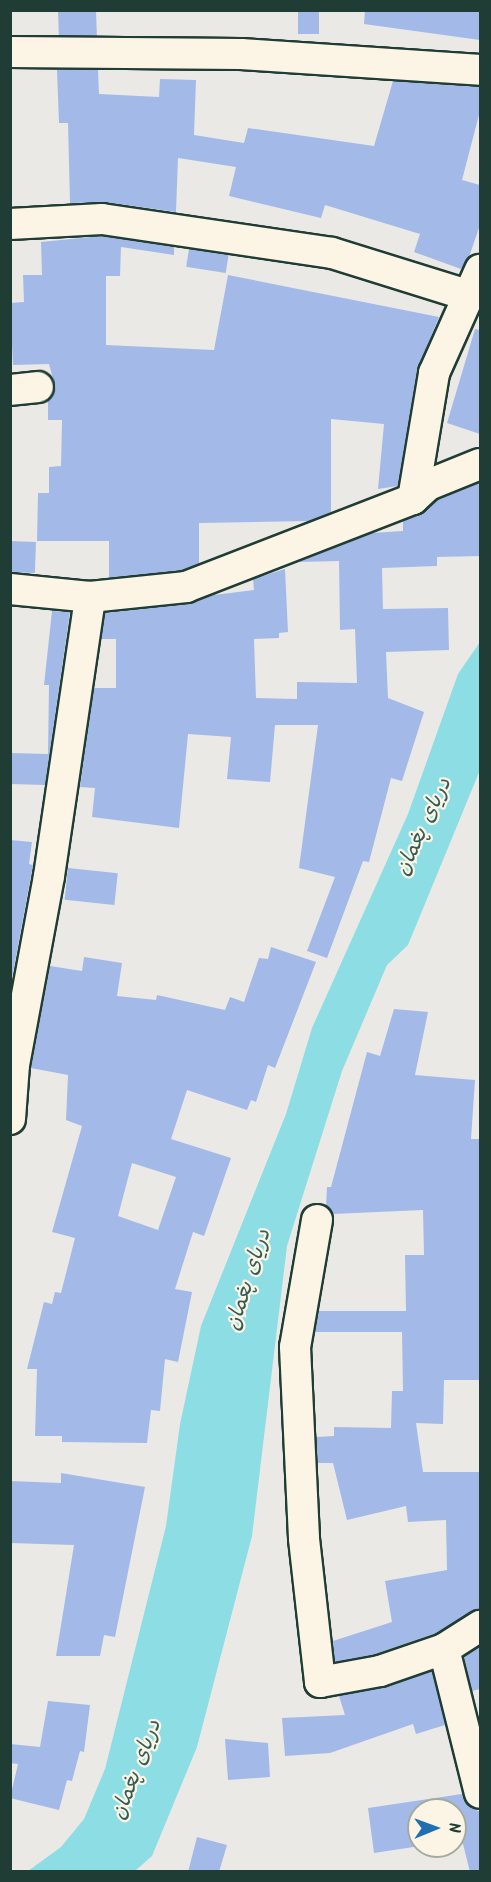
<!DOCTYPE html>
<html>
<head>
<meta charset="utf-8">
<style>
	body { margin:0 }
	#map { position:relative; width:491px; height:1882px; overflow:hidden; background:#eae9e6; font-family:Kalam,"Playpen Sans Arabic",sans-serif }
	div>[style] { position:absolute }
	[style*='--x'] { left:calc(var(--x)*1px); top:calc(var(--y)*1px); width:calc(var(--w)*1px); rotate:calc(var(--a)*1deg) }
	.water>* { inset:0; background:#8ddee4 }
	.building>* { inset:0; background:#a3bae8; transform-origin:0 0 }
	.roads { filter:drop-shadow(2px 0 #1f3d34) drop-shadow(-2px 0 #1f3d34) drop-shadow(0 2px #1f3d34) drop-shadow(0 -2px #1f3d34) }
	.minor>* { height:30px; margin:-15px; padding:0 15px; transform-origin:15px; border-radius:15px; background:#fcf5e5 }
	span { translate:-50% -50%; white-space:nowrap; text-align:center; line-height:1.15; -webkit-text-stroke:4.5px #fcf5e5; paint-order:stroke }
	.water-label { font-size:21px; color:#355d57; font-style:italic }
	.frame { position:absolute; inset:0; border:12px solid #1f3d34; pointer-events:none }
	.north { position:absolute; left:407px; top:1798px; width:60px; height:60px; box-sizing:border-box; background:#fcf5e5; border:2px solid #a4ab9e; border-radius:50%; rotate:89deg; font-size:16px; font-weight:700; line-height:24px; text-align:center; color:#1f3d34 }
	.north::after { content:''; display:block; margin:auto; width:21px; height:27px; background:#1f6fb2; clip-path:polygon(50% 0,100% 100%,50% 72%,0 100%) }
</style>
</head>
<body>
<div id="map">
	<div class="water">
		<div style="clip-path:polygon(480px 642px,480px 770px,408px 945px,387px 965px,342px 1071px,287px 1246px,252px 1536px,197px 1747px,152px 1856px,135px 1871px,28px 1871px,61px 1847px,84px 1819px,105px 1769px,166px 1526px,180px 1424px,201px 1326px,286px 1114px,312px 1028px,408px 814px,458px 674px)"></div>
	</div>
	<div class="building">
		<div style="left:96px;top:10px;width:26px;height:38px;rotate:88deg"></div>
		<div style="left:298px;top:10px;width:21px;height:24px"></div>
		<div style="clip-path:polygon(365px 10px,480px 10px,480px 40px,364px 24px)"></div>
		<div style="clip-path:polygon(57px 70px,98px 70px,99px 94px,159px 97px,160px 79px,196px 80px,194px 135px,244px 143px,248px 128px,374px 146px,393px 81px,480px 87px,480px 111px,462px 180px,480px 185px,480px 225px,469px 257px,461px 269px,414px 252px,420px 234px,325px 205px,321px 218px,229px 196px,236px 167px,178px 158px,176px 212px,105px 202px,70px 203px,68px 123px,59px 123px)"></div>
		<div style="clip-path:polygon(101px 236px,174px 247px,174px 255px,121px 247px,120px 276px,106px 276px,106px 345px,214px 350px,228px 275px,439px 317px,417px 370px,398px 486px,378px 489px,384px 424px,331px 419px,331px 512px,309px 521px,199px 523px,199px 564px,182px 570px,109px 578px,109px 541px,37px 541px,38px 493px,49px 493px,49px 467px,61px 466px,62px 420px,48px 420px,48px 401px,55px 386px,49px 364px,13px 365px,10px 303px,24px 302px,23px 275px,42px 275px,41px 242px)"></div>
		<div style="left:189px;top:249px;width:40px;height:18px;rotate:9deg"></div>
		<div style="clip-path:polygon(475px 329px,480px 330px,480px 434px,447px 423px)"></div>
		<div style="clip-path:polygon(480px 482px,480px 556px,437px 557px,437px 566px,382px 568px,383px 609px,448px 608px,449px 650px,386px 652px,388px 698px,424px 712px,402px 781px,391px 778px,369px 862px,363px 861px,327px 958px,307px 951px,335px 877px,299px 868px,318px 725px,275px 725px,270px 782px,227px 779px,231px 737px,188px 734px,179px 828px,92px 817px,95px 788px,80px 787px,94px 688px,116px 688px,116px 639px,101px 639px,105px 613px,188px 604px,214px 595px,254px 590px,253px 579px,285px 569px,288px 632px,279px 633px,279px 638px,254px 639px,256px 698px,297px 699px,297px 682px,357px 683px,355px 629px,340px 630px,339px 561px,299px 562px,372px 533px,403px 531px,403px 521px,437px 500px)"></div>
		<div style="left:10px;top:541px;width:26px;height:31px;rotate:2deg"></div>
		<div style="clip-path:polygon(52px 611px,70px 612px,45px 785px,10px 784px,10px 753px,48px 754px,49px 685px,44px 685px)"></div>
		<div style="clip-path:polygon(10px 840px,32px 842px,29px 864px,33px 865px,10px 989px)"></div>
		<div style="left:68px;top:868px;width:50px;height:32px;rotate:6deg"></div>
		<div style="clip-path:polygon(evenodd,271px 947px,316px 962px,275px 1068px,268px 1065px,256px 1102px,251px 1100px,247px 1110px,187px 1090px,171px 1139px,231px 1158px,204px 1236px,193px 1232px,175px 1289px,192px 1292px,178px 1362px,165px 1359px,160px 1411px,151px 1410px,147px 1443px,62px 1442px,62px 1436px,35px 1436px,37px 1369px,27px 1369px,44px 1302px,52px 1304px,55px 1292px,61px 1293px,75px 1238px,52px 1232px,82px 1126px,66px 1120px,68px 1075px,31px 1068px,50px 966px,82px 971px,84px 957px,122px 963px,117px 996px,156px 1000px,157px 995px,225px 1010px,230px 997px,244px 1002px,259px 958px,268px 959px,271px 947px,132px 1163px,176px 1177px,158px 1230px,118px 1216px,132px 1163px)"></div>
		<div style="clip-path:polygon(394px 1009px,428px 1012px,415px 1075px,475px 1080px,471px 1139px,480px 1139px,480px 1380px,444px 1380px,443px 1424px,416px 1423px,423px 1472px,480px 1472px,480px 1609px,436px 1633px,376px 1654px,335px 1662px,333px 1641px,392px 1622px,385px 1581px,447px 1570px,446px 1520px,408px 1522px,406px 1506px,347px 1520px,333px 1463px,318px 1463px,316px 1437px,334px 1436px,334px 1427px,391px 1428px,392px 1391px,403px 1391px,402px 1332px,315px 1332px,319px 1311px,406px 1311px,405px 1255px,424px 1255px,423px 1210px,333px 1214px,326px 1206px,327px 1187px,331px 1187px,367px 1052px,380px 1056px)"></div>
		<div style="clip-path:polygon(61px 1473px,145px 1487px,115px 1637px,104px 1635px,100px 1656px,56px 1656px,74px 1545px,10px 1543px,10px 1481px,61px 1483px)"></div>
		<div style="clip-path:polygon(480px 1646px,480px 1689px,472px 1691px,464px 1657px)"></div>
		<div style="clip-path:polygon(432px 1671px,445px 1725px,416px 1734px,413px 1724px,330px 1753px,285px 1756px,282px 1718px,345px 1715px,339px 1696px)"></div>
		<div style="clip-path:polygon(48px 1701px,90px 1705px,84px 1752px,80px 1751px,72px 1781px,67px 1780px,59px 1810px,10px 1798px,18px 1764px,10px 1763px,10px 1744px,40px 1747px)"></div>
		<div style="clip-path:polygon(225px 1739px,268px 1743px,270px 1777px,228px 1780px)"></div>
		<div style="clip-path:polygon(462px 1794px,468px 1805px,480px 1812px,480px 1872px,470px 1872px,462px 1840px,455px 1841px,455px 1810px,419px 1810px,420px 1846px,374px 1853px,368px 1808px)"></div>
		<div style="clip-path:polygon(197px 1837px,227px 1845px,219px 1872px,188px 1872px)"></div>
	</div>
	<div class="roads">
		<div class="minor">
			<div style="--x:10;--y:52;--w:231;--a:0.5"></div>
			<div style="--x:241;--y:54;--w:240;--a:3.8"></div>
			<div style="--x:10;--y:224;--w:92;--a:-3.1"></div>
			<div style="--x:102;--y:219;--w:232;--a:8.4"></div>
			<div style="--x:332;--y:253;--w:141;--a:17.3"></div>
			<div style="--x:10;--y:390;--w:28;--a:-6"></div>
			<div style="--x:413;--y:499;--w:128;--a:-80.5"></div>
			<div style="--x:434;--y:373;--w:113;--a:-65.9"></div>
			<div style="--x:10;--y:589;--w:80;--a:5.7"></div>
			<div style="--x:90;--y:597;--w:97;--a:-5.9"></div>
			<div style="--x:186;--y:587;--w:243;--a:-21.2"></div>
			<div style="--x:413;--y:499;--w:21;--a:-43"></div>
			<div style="--x:428;--y:485;--w:56;--a:-22"></div>
			<div style="--x:10;--y:1119;--w:54;--a:-85.8"></div>
			<div style="--x:14;--y:1065;--w:192;--a:-79.5"></div>
			<div style="--x:49;--y:876;--w:282;--a:-81.6"></div>
			<div style="--x:317;--y:1220;--w:129;--a:99.8"></div>
			<div style="--x:295;--y:1347;--w:192;--a:87.3"></div>
			<div style="--x:304;--y:1539;--w:144;--a:83.6"></div>
			<div style="--x:320;--y:1682;--w:61;--a:-10.4"></div>
			<div style="--x:380;--y:1671;--w:68;--a:-19"></div>
			<div style="--x:444;--y:1649;--w:43;--a:-32.6"></div>
			<div style="--x:444;--y:1649;--w:148;--a:76"></div>
		</div>
	</div>
	<div class="water-label">
		<span style="left:424px;top:827px;rotate:-65deg">دریای پغمان</span>
		<span style="left:249px;top:1280px;rotate:-72deg">دریای پغمان</span>
		<span style="left:137px;top:1770px;rotate:-69deg">دریای پغمان</span>
	</div>
	<div class="frame"></div>
	<div class="north">N</div>
</div>
</body>
</html>
